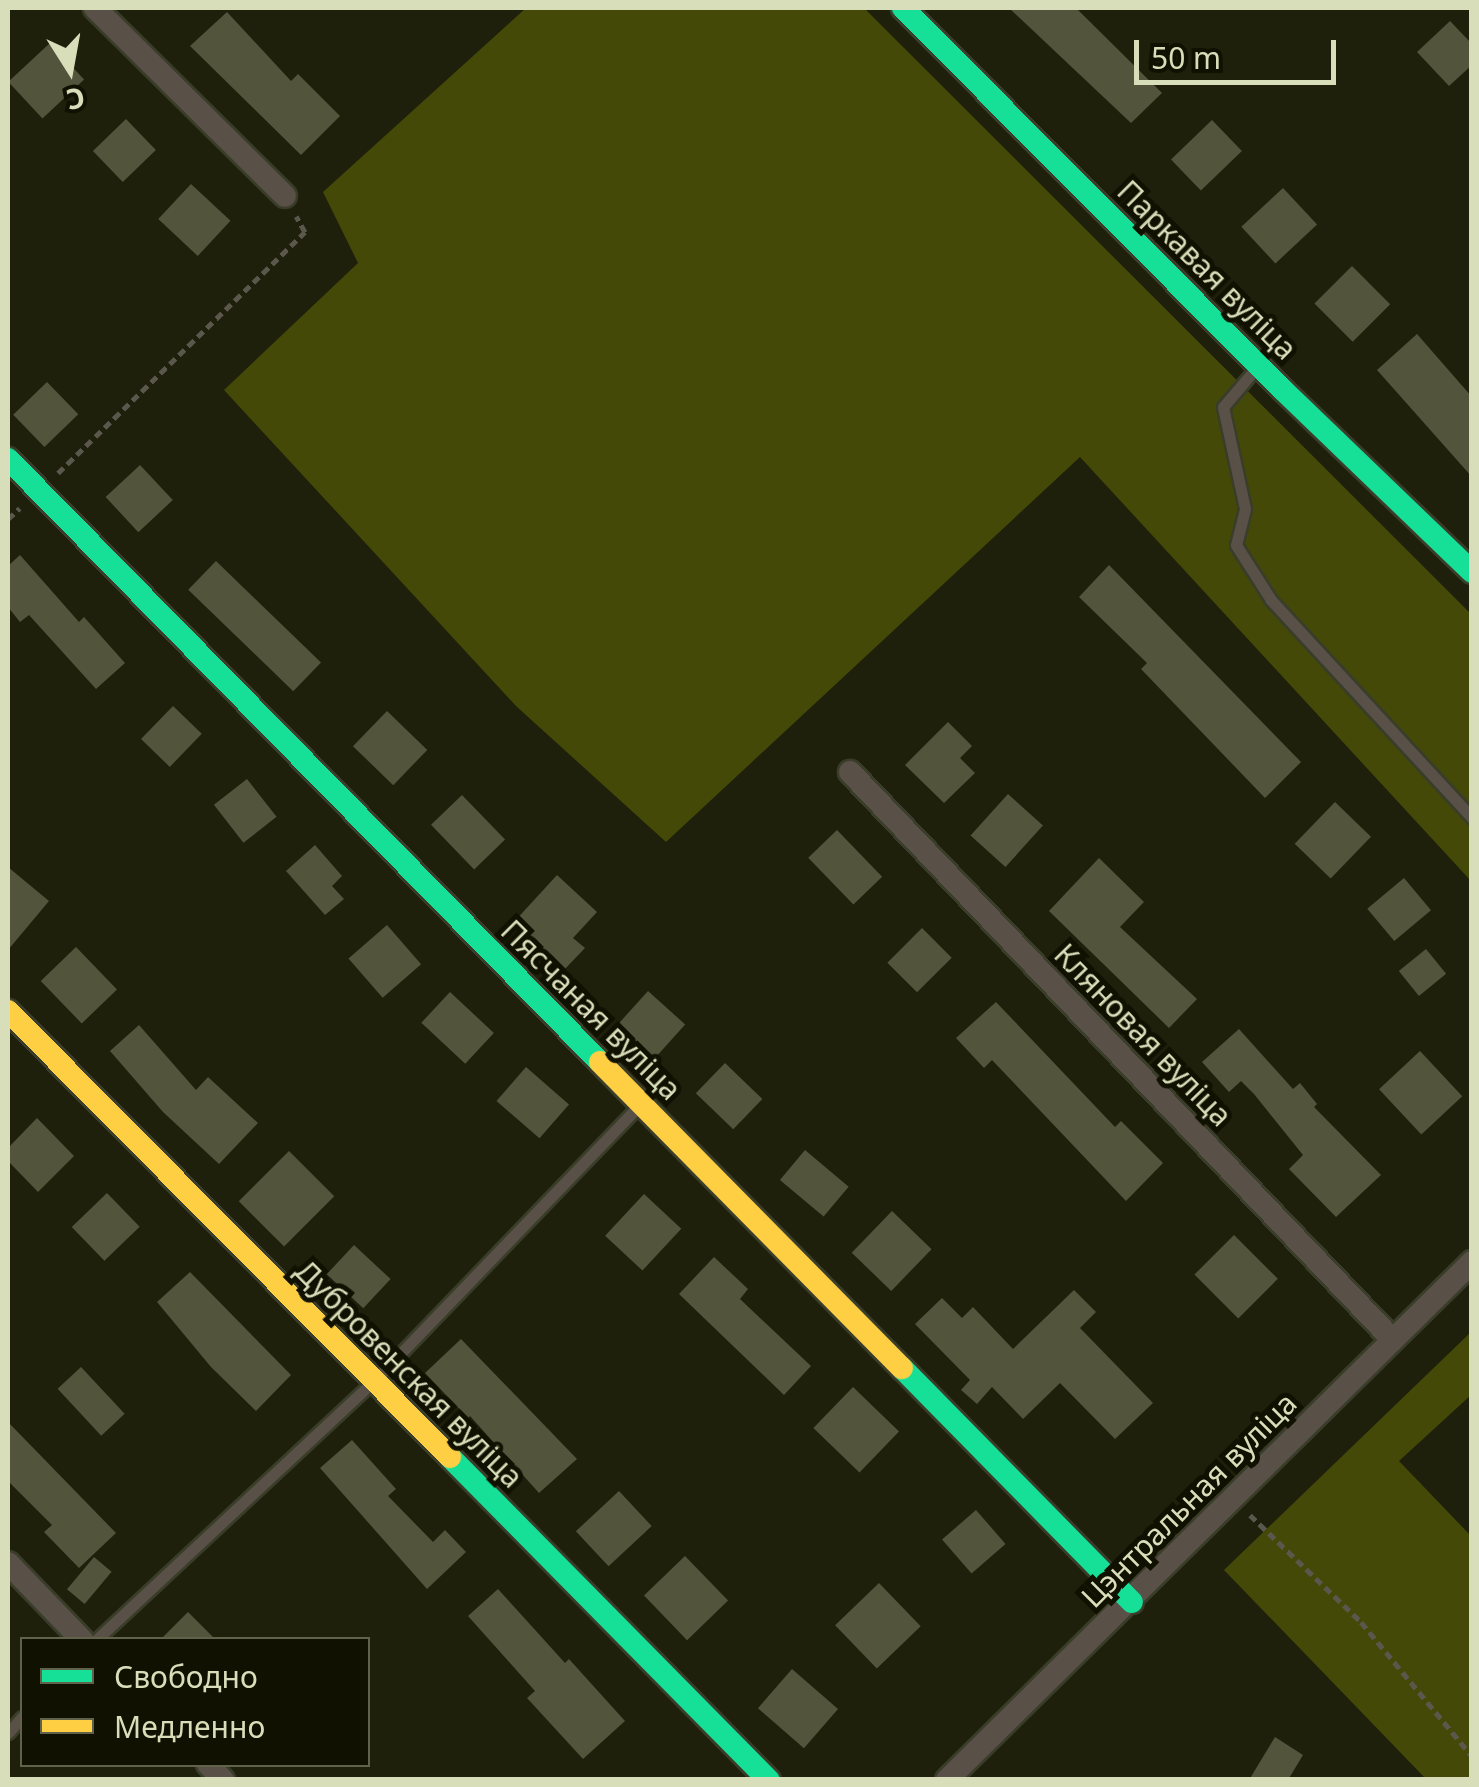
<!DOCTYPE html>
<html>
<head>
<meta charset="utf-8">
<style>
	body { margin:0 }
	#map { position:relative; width:1479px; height:1787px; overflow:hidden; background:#1e200b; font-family:"Noto Sans",sans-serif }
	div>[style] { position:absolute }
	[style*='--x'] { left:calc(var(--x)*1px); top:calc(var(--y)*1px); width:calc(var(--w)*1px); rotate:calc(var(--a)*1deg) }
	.green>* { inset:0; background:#444908 }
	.building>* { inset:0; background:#52543c; transform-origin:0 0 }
	.path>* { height:5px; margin-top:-2.5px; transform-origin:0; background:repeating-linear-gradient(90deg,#5b574d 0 8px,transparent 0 13px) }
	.roads { filter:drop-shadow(2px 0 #3a3d29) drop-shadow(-2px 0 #3a3d29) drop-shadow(0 2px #3a3d29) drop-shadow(0 -2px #3a3d29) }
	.lane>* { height:11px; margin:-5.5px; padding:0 5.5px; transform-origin:5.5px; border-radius:5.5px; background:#595148 }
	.street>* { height:22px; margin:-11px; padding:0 11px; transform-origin:11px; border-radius:11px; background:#595148 }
	.fast>* { height:22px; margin:-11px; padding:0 11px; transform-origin:11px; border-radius:11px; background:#16e098 }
	.slow>* { height:22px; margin:-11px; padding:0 11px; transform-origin:11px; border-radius:11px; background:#ffcf43 }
	span { translate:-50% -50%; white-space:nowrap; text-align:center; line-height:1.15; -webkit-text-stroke:10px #101100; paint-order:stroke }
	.street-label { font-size:30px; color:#d9deba }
	.frame { position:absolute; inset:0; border:10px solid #d9deba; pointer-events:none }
	.legend { position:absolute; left:20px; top:1637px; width:350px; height:130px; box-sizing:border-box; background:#101100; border:2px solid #60634a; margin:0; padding:12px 18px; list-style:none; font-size:30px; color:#d9deba }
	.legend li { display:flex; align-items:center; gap:20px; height:50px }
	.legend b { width:50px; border:2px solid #60634a }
	.north { position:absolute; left:20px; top:20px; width:100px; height:100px; -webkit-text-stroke:8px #101100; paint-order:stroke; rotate:169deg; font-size:28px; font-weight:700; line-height:40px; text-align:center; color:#d9deba }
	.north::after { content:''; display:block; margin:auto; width:35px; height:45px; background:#d9deba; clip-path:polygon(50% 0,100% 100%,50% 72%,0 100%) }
	.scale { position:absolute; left:1134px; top:40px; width:202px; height:45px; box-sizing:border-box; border:5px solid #d9deba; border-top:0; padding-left:12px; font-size:30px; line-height:35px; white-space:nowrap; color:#d9deba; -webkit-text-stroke:8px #101100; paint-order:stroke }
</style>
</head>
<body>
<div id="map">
	<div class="green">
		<div style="clip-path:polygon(526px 8px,864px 8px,1471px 614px,1471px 881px,1080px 457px,666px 842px,516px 706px,224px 390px,358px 263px,323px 192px)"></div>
		<div style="clip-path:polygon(1471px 1332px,1471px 1395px,1399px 1461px,1471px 1536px,1471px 1779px,1426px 1779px,1224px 1570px)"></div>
	</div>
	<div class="building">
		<div style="clip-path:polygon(1009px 8px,1076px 8px,1162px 93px,1131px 123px)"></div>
		<div style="clip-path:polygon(227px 12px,291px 81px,298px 74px,340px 116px,301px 155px,190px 46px)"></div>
		<div style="clip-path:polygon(1450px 21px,1472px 44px,1472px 65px,1449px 86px,1417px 52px)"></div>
		<div style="left:50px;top:43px;width:50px;height:57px;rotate:47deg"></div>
		<div style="left:126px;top:119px;width:43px;height:46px;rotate:46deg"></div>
		<div style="left:1212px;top:120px;width:43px;height:57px;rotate:46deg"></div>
		<div style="left:191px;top:184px;width:54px;height:48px;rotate:43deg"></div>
		<div style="left:1283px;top:188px;width:50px;height:57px;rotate:47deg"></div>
		<div style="left:1352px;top:266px;width:54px;height:53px;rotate:45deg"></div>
		<div style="clip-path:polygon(1417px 334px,1472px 397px,1472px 477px,1377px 370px)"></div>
		<div style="left:47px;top:382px;width:45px;height:47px;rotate:46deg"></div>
		<div style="left:140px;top:465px;width:48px;height:47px;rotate:47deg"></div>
		<div style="clip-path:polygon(20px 555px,79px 622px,84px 617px,125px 663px,96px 689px,29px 615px,20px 622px,8px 607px,8px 566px)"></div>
		<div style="left:216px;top:561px;width:146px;height:40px;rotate:44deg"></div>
		<div style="clip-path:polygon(1109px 565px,1301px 762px,1265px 798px,1141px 669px,1147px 663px,1079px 597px)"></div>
		<div style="left:173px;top:706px;width:40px;height:46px;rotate:44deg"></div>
		<div style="left:387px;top:711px;width:56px;height:49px;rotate:44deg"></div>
		<div style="clip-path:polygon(948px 722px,972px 746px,960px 758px,975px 773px,944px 803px,905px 765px)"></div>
		<div style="left:247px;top:779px;width:48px;height:42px;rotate:52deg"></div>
		<div style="left:1008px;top:794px;width:47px;height:56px;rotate:42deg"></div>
		<div style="left:462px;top:795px;width:62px;height:43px;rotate:46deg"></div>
		<div style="left:1335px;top:802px;width:50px;height:58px;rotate:44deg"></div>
		<div style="left:837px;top:830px;width:65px;height:40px;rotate:46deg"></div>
		<div style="clip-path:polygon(315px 845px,342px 876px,332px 886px,344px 899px,325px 915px,286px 871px)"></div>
		<div style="clip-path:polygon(1099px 858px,1144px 902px,1120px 927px,1197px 999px,1169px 1028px,1049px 911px)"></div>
		<div style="clip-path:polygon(8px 867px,49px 901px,8px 950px)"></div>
		<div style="clip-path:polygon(557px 875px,597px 912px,573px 938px,585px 948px,564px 970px,513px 923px)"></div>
		<div style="left:1404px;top:878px;width:42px;height:48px;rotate:50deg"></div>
		<div style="left:387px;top:925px;width:52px;height:51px;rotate:49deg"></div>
		<div style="left:922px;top:928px;width:42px;height:49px;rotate:45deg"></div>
		<div style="left:76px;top:947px;width:59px;height:49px;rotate:46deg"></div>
		<div style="left:1426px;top:949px;width:32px;height:35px;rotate:51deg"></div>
		<div style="left:648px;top:991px;width:50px;height:45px;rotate:42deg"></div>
		<div style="left:450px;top:992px;width:60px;height:42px;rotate:43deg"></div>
		<div style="clip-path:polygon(996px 1002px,1115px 1127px,1121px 1121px,1163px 1163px,1126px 1201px,992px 1060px,984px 1068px,956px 1038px)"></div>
		<div style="clip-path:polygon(139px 1025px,196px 1090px,208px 1077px,258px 1123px,219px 1164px,163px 1112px,110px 1051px)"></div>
		<div style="clip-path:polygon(1239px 1029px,1293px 1089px,1300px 1083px,1317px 1104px,1314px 1107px,1381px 1175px,1336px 1217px,1289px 1169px,1303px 1155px,1254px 1094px,1241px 1081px,1229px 1092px,1202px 1062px)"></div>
		<div style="left:1420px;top:1051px;width:62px;height:56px;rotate:47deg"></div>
		<div style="left:725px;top:1063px;width:52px;height:42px;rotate:44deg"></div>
		<div style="left:526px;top:1067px;width:57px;height:45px;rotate:41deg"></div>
		<div style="clip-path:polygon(37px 1118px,74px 1156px,38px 1192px,8px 1161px,8px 1148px)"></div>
		<div style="left:805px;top:1150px;width:57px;height:39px;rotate:40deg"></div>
		<div style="left:289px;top:1151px;width:64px;height:71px;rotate:45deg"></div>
		<div style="left:107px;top:1193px;width:47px;height:49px;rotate:46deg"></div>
		<div style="left:644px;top:1194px;width:51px;height:57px;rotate:43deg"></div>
		<div style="left:892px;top:1211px;width:55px;height:58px;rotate:44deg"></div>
		<div style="left:1234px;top:1235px;width:62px;height:56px;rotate:45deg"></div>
		<div style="left:354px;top:1245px;width:50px;height:40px;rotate:43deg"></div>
		<div style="clip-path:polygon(714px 1257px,748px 1289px,740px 1299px,811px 1366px,784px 1395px,679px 1294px)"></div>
		<div style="clip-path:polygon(190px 1272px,291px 1375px,256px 1411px,211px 1367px,157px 1302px)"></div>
		<div style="clip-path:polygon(1074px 1290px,1096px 1312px,1080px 1328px,1153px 1403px,1115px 1439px,1060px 1383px,1023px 1419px,992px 1387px,977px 1404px,961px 1390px,970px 1380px,915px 1324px,942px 1298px,962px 1318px,973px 1307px,1013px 1349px)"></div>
		<div style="clip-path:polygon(461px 1339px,577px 1459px,539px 1493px,470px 1416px,468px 1418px,425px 1373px)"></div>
		<div style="left:81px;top:1367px;width:64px;height:32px;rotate:47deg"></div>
		<div style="left:853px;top:1387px;width:64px;height:57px;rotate:44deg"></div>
		<div style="clip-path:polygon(8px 1422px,116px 1533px,79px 1568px,44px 1532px,52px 1525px,8px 1481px)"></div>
		<div style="clip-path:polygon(352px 1440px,396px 1489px,388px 1496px,433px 1542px,445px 1530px,466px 1552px,427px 1589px,320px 1468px)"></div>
		<div style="left:619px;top:1491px;width:48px;height:59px;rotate:47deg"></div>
		<div style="left:976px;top:1510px;width:45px;height:45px;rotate:49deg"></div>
		<div style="left:685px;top:1556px;width:62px;height:57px;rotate:46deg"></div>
		<div style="left:94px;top:1557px;width:23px;height:42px;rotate:40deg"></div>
		<div style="left:879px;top:1583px;width:60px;height:61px;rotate:46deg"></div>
		<div style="clip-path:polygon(498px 1589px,565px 1663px,569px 1659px,625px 1721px,583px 1759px,527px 1698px,535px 1691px,468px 1616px)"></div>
		<div style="clip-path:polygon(188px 1612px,216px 1640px,160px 1640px)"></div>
		<div style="left:792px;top:1669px;width:61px;height:52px;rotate:41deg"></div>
		<div style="clip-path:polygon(1275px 1737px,1303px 1755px,1288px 1780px,1249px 1780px)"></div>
	</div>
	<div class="path">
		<div style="--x:58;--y:473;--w:345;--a:-44.3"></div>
		<div style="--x:305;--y:232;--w:18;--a:-119"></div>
		<div style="--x:8;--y:519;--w:16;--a:-43"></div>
		<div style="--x:1250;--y:1515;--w:154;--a:43.9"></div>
		<div style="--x:1361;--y:1622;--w:174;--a:50.4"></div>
	</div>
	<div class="roads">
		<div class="lane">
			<div style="--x:1257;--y:367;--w:52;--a:130.4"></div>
			<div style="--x:1223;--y:407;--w:104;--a:77.8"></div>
			<div style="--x:1245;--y:509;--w:37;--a:104"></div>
			<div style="--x:1236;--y:545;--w:65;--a:57.5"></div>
			<div style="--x:1271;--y:600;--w:297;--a:47.3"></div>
			<div style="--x:96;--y:1640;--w:380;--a:-43"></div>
			<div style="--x:374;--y:1381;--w:385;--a:-46.1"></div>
			<div style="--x:8;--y:1733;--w:21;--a:-49"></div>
		</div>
		<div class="street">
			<div style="--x:95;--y:8;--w:267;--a:44.7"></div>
			<div style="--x:850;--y:772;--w:784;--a:46.29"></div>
			<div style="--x:8;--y:1563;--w:107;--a:46.1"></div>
			<div style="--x:208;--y:1764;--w:22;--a:47"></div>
			<div style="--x:947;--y:1780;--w:738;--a:-44.62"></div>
		</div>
		<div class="fast">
			<div style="--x:903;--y:8;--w:539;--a:45.15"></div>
			<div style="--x:1283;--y:390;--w:262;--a:43.9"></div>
			<div style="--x:8;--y:459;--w:845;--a:45.53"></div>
			<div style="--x:902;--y:1368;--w:328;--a:45.5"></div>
			<div style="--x:450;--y:1457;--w:454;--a:45.4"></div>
		</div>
		<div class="slow">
			<div style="--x:8;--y:1011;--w:628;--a:45.26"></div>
			<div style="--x:600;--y:1062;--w:430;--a:45.4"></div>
		</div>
	</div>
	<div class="street-label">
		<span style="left:1207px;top:270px;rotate:45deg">Паркавая вуліца</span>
		<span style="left:591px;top:1010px;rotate:45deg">Пясчаная вуліца</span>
		<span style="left:1143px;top:1035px;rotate:46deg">Кляновая вуліца</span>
		<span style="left:409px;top:1374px;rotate:45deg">Дубровенская вуліца</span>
		<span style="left:1189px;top:1500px;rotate:-45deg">Цэнтральная вуліца</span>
	</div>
	<div class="frame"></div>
	<ul class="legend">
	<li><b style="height:12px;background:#16e098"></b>Свободно</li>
	<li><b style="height:12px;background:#ffcf43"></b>Медленно</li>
	</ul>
	<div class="north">С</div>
	<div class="scale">50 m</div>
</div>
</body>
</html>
